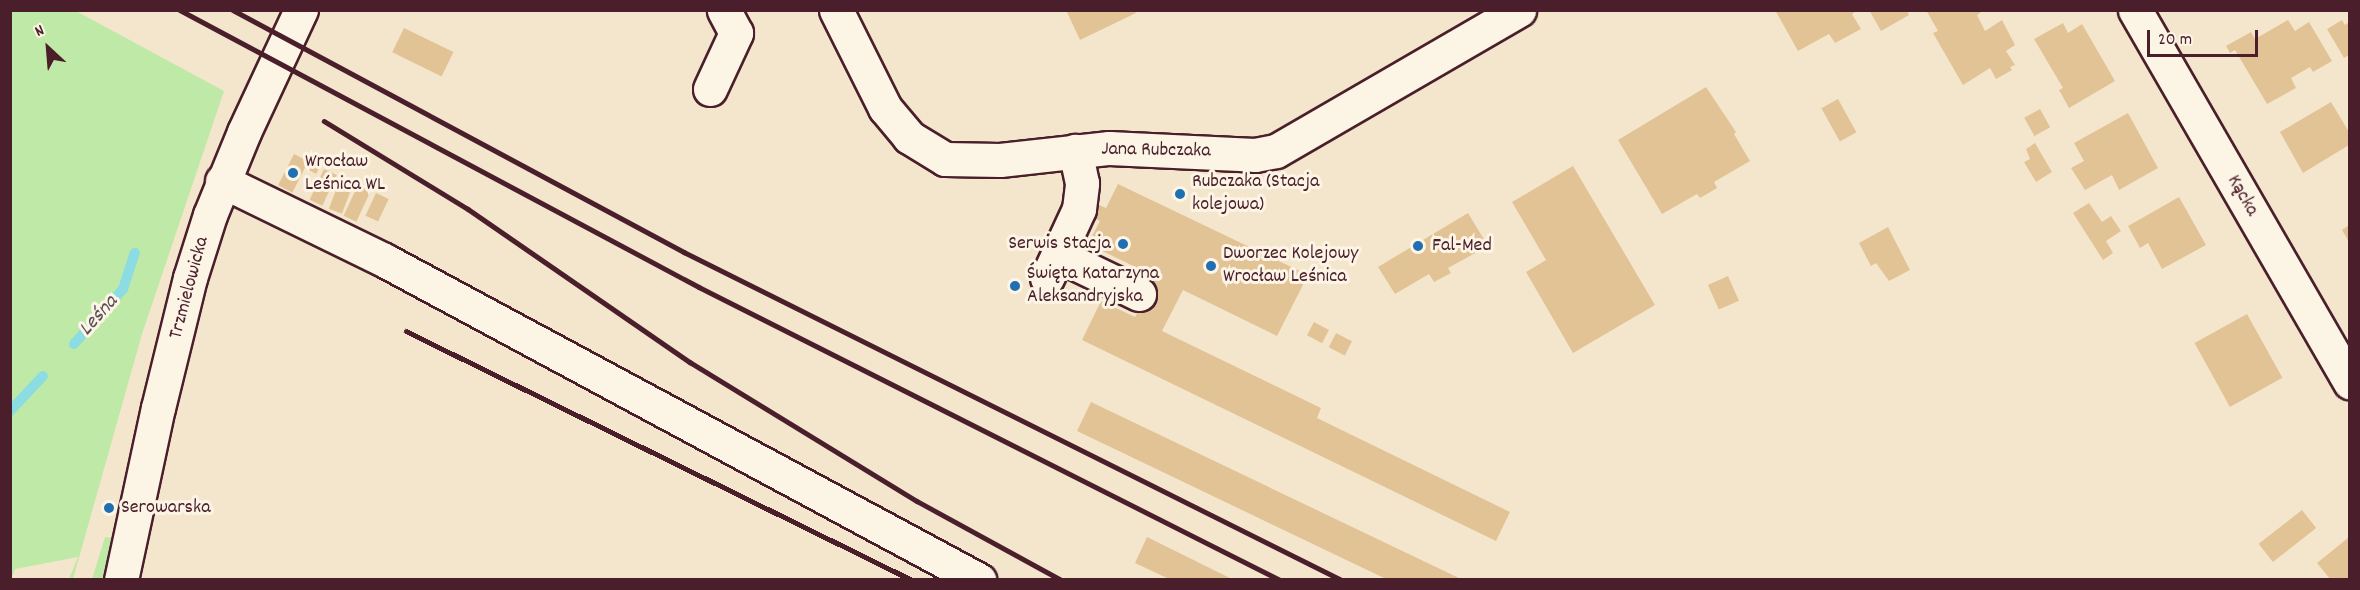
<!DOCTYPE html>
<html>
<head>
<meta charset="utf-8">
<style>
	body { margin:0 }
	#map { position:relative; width:2360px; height:590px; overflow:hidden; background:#f4e6cd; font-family:Dekko,sans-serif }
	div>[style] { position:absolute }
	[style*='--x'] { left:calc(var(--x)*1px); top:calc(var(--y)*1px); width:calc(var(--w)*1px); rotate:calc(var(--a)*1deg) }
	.green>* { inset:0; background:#bfe9a6 }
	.stream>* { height:10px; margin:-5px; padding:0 5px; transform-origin:5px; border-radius:5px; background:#8bdce3 }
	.building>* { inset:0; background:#e2c395; transform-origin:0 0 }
	.roads { filter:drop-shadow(2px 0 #4a1f2b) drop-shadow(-2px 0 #4a1f2b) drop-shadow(0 2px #4a1f2b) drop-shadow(0 -2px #4a1f2b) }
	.minor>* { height:33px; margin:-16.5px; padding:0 16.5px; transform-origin:16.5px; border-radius:16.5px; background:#fcf5e5 }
	.rail>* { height:4.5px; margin:-2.25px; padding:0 2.25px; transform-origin:2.25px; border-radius:2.25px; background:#4a1f2b }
	.dots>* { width:16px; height:16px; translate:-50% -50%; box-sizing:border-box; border:3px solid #fcf5e5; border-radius:50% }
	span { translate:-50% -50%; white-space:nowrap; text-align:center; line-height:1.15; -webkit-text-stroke:6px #fcf5e5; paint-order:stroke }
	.street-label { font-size:20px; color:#4a1f2b }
	.poi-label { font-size:20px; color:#4a1f2b }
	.left { translate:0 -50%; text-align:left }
	.right { translate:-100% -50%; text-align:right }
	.water-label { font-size:21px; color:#5a4e59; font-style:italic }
	.frame { position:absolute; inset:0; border:12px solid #4a1f2b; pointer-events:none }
	.north { position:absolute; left:18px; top:18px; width:60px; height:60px; -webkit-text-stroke:4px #fcf5e5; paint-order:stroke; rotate:334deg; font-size:16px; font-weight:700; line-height:24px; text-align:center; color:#4a1f2b }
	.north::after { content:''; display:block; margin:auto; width:21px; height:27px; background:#4a1f2b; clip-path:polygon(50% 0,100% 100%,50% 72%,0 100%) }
	.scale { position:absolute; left:2147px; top:30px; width:111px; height:27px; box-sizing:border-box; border:3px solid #4a1f2b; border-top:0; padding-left:8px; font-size:18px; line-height:21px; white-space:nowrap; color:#4a1f2b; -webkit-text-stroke:4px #fcf5e5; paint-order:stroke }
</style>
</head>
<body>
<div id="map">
	<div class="green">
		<div style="clip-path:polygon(10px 11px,76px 11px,224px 91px,142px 334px,73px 579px,69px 579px,78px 557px,15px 569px,11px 579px)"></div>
		<div style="clip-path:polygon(105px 537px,112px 538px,103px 579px,92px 579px)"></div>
	</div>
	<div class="stream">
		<div style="--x:74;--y:344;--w:74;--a:-48.3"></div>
		<div style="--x:123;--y:289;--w:38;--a:-72"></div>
		<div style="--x:10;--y:411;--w:48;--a:-46.7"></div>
	</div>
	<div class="building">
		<div style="clip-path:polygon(1066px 10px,1134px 10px,1136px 13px,1080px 40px)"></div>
		<div style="clip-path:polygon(1775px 10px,1858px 10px,1852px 14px,1861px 29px,1835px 43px,1829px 34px,1798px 51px)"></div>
		<div style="clip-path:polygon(1869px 10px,1907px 10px,1909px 15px,1881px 31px)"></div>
		<div style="clip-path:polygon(1926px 10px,1984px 10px,1977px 15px,1985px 31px,2002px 20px,2015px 45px,2006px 51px,2015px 65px,2010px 67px,2012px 70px,1996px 79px,1990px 68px,1963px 85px,1933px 33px,1938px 31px)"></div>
		<div style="clip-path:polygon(2288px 20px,2295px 31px,2309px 22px,2332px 61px,2313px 72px,2310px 67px,2291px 78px,2296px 88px,2267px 104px,2235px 50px,2230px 53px,2226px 46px,2251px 32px,2255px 39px)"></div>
		<div style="clip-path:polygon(2342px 20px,2345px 25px,2349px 22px,2349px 55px,2344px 58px,2327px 29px)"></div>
		<div style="clip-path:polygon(2063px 23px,2068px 33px,2082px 24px,2115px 81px,2069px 108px,2059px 90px,2063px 88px,2034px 39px)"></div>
		<div style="left:404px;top:28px;width:55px;height:27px;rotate:26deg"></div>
		<div style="clip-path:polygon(1706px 87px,1736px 132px,1734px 134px,1750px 161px,1714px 182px,1717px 188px,1700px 198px,1697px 194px,1662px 214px,1618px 140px)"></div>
		<div style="left:1838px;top:99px;width:38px;height:19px;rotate:61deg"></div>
		<div style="clip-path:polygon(2331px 102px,2349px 132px,2349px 145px,2303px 173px,2280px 132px)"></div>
		<div style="left:2040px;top:109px;width:21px;height:18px;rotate:61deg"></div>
		<div style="clip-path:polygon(2128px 113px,2158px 168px,2119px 190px,2112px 175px,2085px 190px,2071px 168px,2084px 161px,2074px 143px)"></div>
		<div style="clip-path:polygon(2035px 143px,2052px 172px,2036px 182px,2024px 162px,2030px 159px,2026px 149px)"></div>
		<div style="left:294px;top:154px;width:16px;height:35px;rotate:27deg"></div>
		<div style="clip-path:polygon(312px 162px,320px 166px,316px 174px,309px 170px)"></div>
		<div style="clip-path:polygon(1573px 166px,1655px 305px,1573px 353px,1526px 272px,1546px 260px,1512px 202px)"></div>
		<div style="left:324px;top:169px;width:14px;height:34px;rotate:25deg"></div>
		<div style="left:341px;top:177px;width:14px;height:34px;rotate:21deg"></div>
		<div style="clip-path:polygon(1118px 184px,1308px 275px,1277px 336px,1183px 290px,1162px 331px,1321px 408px,1317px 418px,1510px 512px,1496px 541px,1082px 340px,1101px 301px,1135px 317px,1156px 277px,1088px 244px,1100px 221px,1091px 216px,1097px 204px,1106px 208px)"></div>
		<div style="left:358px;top:185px;width:14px;height:34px;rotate:25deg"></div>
		<div style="left:376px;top:193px;width:14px;height:25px;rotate:25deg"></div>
		<div style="clip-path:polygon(2179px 197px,2206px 245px,2162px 269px,2148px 243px,2140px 248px,2128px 226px)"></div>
		<div style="clip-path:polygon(2089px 203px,2102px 222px,2111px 216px,2121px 231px,2106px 241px,2113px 253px,2103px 260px,2073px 213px)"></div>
		<div style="clip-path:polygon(1468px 213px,1488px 246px,1448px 268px,1451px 273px,1434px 282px,1429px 274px,1395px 294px,1378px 267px)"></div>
		<div style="clip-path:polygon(2349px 225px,2349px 242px,2342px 230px)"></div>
		<div style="clip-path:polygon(1888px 227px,1910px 270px,1889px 281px,1876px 263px,1871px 266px,1859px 243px)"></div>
		<div style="left:1728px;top:276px;width:27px;height:22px;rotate:66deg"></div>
		<div style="left:2247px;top:314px;width:73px;height:60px;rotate:61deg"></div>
		<div style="left:1314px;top:322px;width:17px;height:15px;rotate:28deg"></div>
		<div style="left:1336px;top:333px;width:18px;height:16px;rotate:27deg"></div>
		<div style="clip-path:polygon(1091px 402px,1461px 579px,1386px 579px,1077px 431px)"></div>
		<div style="left:2302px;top:510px;width:23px;height:55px;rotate:52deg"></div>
		<div style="clip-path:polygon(1147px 537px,1232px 579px,1169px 579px,1135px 563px)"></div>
		<div style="clip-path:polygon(2348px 538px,2349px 579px,2330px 579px,2317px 563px)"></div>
	</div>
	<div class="roads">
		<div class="minor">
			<div style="--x:836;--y:10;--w:110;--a:63.4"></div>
			<div style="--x:885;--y:108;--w:38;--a:50"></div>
			<div style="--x:909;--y:137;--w:42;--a:31.4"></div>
			<div style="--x:945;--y:159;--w:55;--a:1"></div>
			<div style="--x:1000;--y:160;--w:110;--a:-6.3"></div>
			<div style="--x:1109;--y:148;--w:146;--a:2.7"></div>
			<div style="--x:1255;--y:155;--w:21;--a:-11"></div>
			<div style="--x:1276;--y:151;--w:281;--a:-30.1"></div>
			<div style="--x:2135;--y:10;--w:430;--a:60"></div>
			<div style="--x:710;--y:89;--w:62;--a:-65.1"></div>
			<div style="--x:736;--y:33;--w:26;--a:-118"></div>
			<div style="--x:222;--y:181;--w:180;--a:26"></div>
			<div style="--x:384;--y:260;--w:676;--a:28.27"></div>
			<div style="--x:1058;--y:255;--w:90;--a:25.7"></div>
			<div style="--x:1047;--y:278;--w:76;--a:-65.1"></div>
			<div style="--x:1079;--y:209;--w:26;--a:-83"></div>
			<div style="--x:1082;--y:183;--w:33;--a:-102"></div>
			<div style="--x:121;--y:580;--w:176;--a:-77.9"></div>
			<div style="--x:158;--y:408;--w:134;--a:-76.2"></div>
			<div style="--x:190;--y:278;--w:66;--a:-72.4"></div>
			<div style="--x:210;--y:215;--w:90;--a:-67.7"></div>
			<div style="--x:244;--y:132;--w:135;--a:-65"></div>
		</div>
	</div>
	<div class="rail">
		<div style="--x:180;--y:10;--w:588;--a:28.09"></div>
		<div style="--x:699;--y:287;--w:651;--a:26.76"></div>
		<div style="--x:233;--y:10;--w:512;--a:28.22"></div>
		<div style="--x:684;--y:252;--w:735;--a:26.5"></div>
		<div style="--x:324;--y:121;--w:169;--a:31.4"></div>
		<div style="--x:468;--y:209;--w:270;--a:34.6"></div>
		<div style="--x:690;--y:362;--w:266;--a:31.5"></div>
		<div style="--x:917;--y:501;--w:164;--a:28.7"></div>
		<div style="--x:406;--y:331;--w:564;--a:26.2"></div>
	</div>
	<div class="dots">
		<div style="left:293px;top:173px;background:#1f6fb2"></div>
		<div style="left:1180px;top:194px;background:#1f6fb2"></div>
		<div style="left:1123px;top:244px;background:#1f6fb2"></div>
		<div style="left:1418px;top:246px;background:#1f6fb2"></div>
		<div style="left:1211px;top:266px;background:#1f6fb2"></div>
		<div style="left:1015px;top:286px;background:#1f6fb2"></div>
		<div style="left:109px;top:508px;background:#1f6fb2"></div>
	</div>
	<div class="street-label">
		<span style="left:1156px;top:151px;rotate:1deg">Jana Rubczaka</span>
		<span style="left:2242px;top:196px;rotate:60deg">Kącka</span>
		<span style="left:190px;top:288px;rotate:-75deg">Trzmielowicka</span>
	</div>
	<div class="poi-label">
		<span class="left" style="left:305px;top:174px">Wrocław<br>Leśnica WL</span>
		<span class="left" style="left:1192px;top:194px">Rubczaka (Stacja<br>kolejowa)</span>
		<span class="right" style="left:1111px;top:244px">Serwis Stacja</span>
		<span class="left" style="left:1432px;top:246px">Fal-Med</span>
		<span class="left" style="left:1223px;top:266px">Dworzec Kolejowy<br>Wrocław Leśnica</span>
		<span class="left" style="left:1027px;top:286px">Święta Katarzyna<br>Aleksandryjska</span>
		<span class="left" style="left:121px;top:508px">Serowarska</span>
	</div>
	<div class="water-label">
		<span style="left:99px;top:316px;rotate:-48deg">Leśna</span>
	</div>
	<div class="frame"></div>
	<div class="north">N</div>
	<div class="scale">20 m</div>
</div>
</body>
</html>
